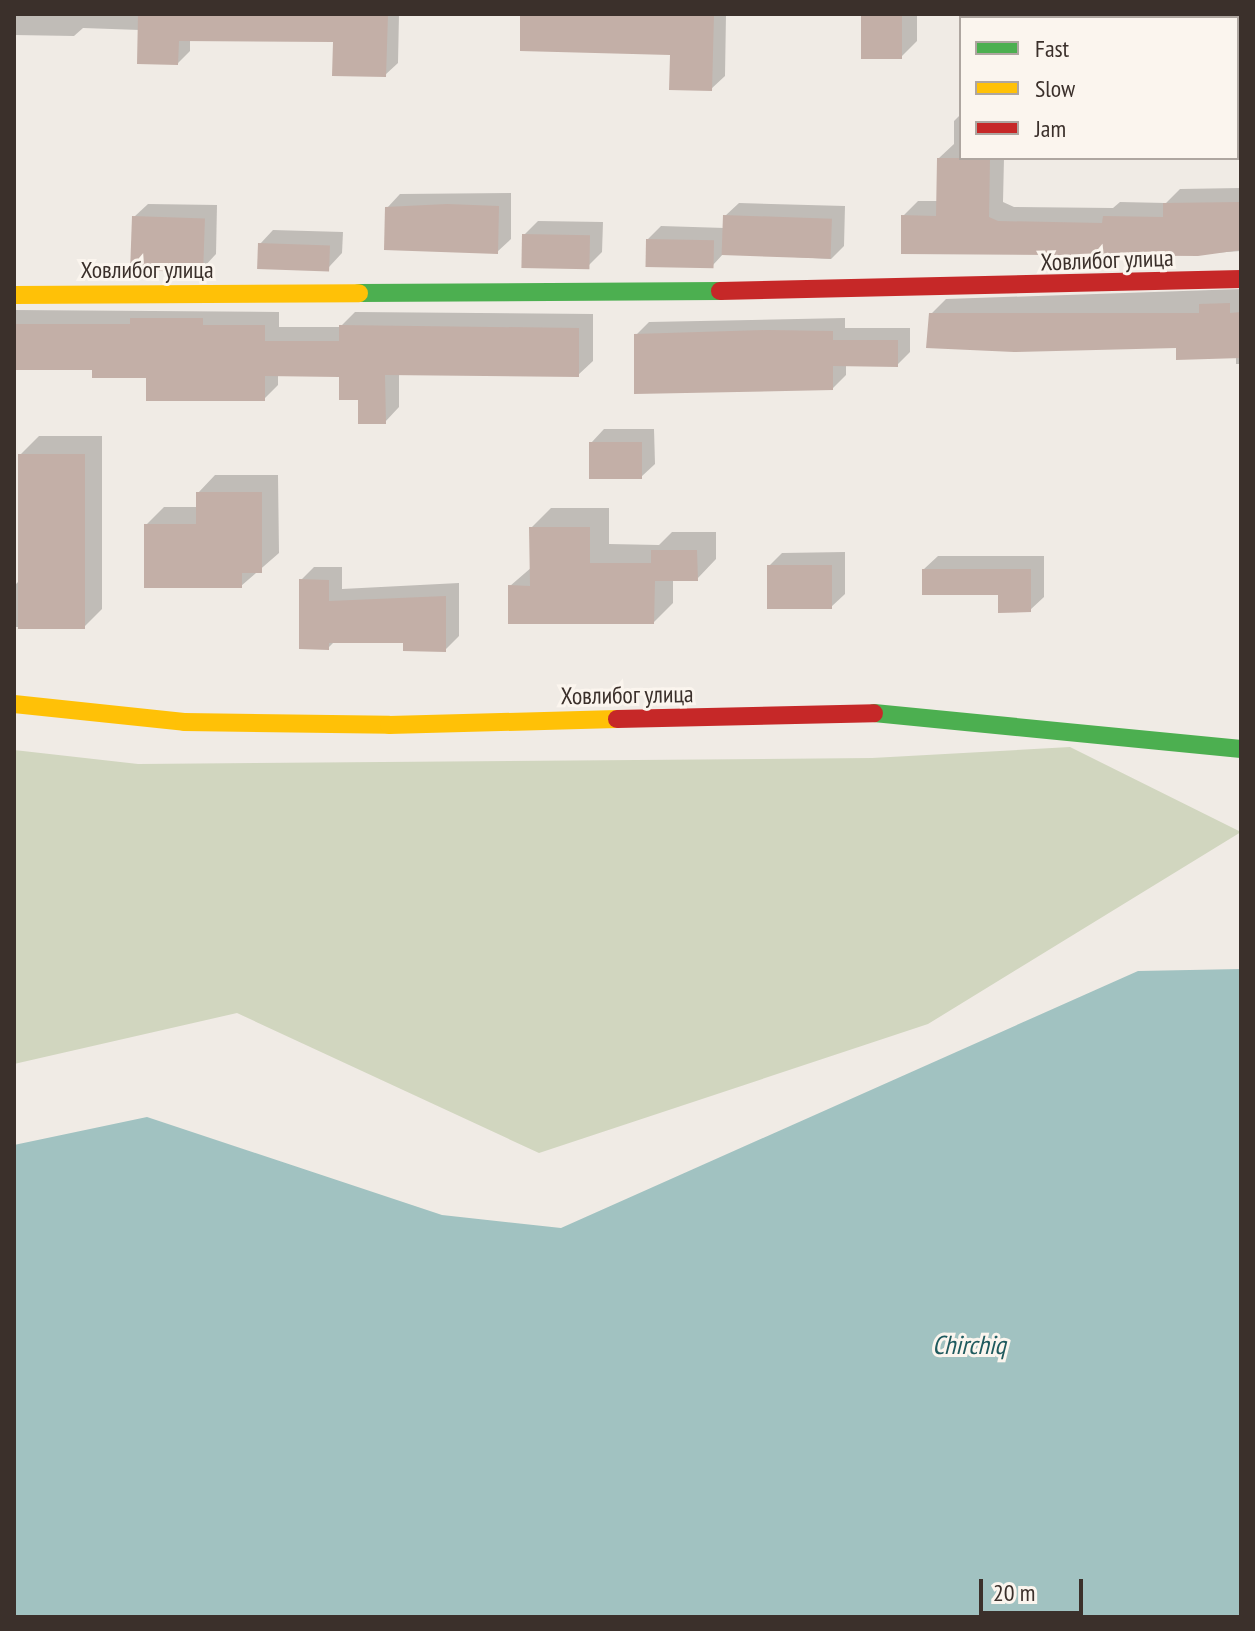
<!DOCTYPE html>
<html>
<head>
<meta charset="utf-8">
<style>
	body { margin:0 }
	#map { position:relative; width:1255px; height:1631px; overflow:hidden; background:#f0ebe5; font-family:"PT Sans Narrow",sans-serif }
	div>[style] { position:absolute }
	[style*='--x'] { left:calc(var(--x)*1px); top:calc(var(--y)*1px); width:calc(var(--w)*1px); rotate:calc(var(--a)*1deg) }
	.green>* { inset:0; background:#d1d6bf }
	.water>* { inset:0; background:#a1c2c1 }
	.shadow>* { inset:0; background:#0003; transform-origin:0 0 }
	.building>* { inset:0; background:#c3afa7; transform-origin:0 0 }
	.fast>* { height:18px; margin:-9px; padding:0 9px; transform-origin:9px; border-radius:9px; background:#4caf50 }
	.slow>* { height:18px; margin:-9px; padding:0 9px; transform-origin:9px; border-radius:9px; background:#ffc107 }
	.jam>* { height:18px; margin:-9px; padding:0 9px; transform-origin:9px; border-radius:9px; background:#c62828 }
	span { translate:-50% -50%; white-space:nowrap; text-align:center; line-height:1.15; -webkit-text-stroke:6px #fbf5ee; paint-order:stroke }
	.street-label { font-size:24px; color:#3b302b }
	.water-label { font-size:26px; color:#1f5a5e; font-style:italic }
	.frame { position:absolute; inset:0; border:16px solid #3b302b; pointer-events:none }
	.legend { position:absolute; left:959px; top:16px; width:280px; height:144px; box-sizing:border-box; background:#fbf5ee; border:2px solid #aea6a0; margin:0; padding:10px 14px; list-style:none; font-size:24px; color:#3b302b }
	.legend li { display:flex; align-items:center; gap:16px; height:40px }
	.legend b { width:40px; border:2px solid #aea6a0 }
	.scale { position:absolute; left:979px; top:1579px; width:104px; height:36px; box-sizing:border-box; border:4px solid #3b302b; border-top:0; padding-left:10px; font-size:24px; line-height:28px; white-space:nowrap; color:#3b302b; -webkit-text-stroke:6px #fbf5ee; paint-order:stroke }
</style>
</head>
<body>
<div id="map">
	<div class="green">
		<div style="clip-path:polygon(1070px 747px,1241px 832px,928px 1024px,539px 1153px,237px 1013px,14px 1064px,14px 750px,138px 764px,872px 758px)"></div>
	</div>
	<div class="water">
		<div style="clip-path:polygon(1241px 969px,1241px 1617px,14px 1617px,14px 1145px,147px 1117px,442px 1215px,561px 1228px,1138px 971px)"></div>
	</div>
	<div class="shadow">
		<div style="clip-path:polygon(14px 14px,399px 14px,398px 63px,385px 75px,335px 40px,190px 39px,190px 51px,178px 63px,140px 30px,83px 28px,74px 36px,14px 35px)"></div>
		<div style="clip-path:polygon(522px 14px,726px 14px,725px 76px,711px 89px,672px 53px)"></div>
		<div style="clip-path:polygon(866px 14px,917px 14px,917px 41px,901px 57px)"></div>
		<div style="left:1152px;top:14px;width:80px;height:4px"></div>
		<div style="clip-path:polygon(961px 114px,961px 158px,1004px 158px,1003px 202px,1014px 207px,1113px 208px,1120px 202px,1166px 203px,1180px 189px,1241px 188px,1241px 251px,1198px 254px,903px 216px,918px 201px,939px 201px,939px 158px,954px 144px,954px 121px)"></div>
		<div style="clip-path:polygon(511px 193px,511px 239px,497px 252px,387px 208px,400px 194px)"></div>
		<div style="clip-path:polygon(739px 203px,845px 206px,844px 246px,831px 259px,724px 253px,713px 265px,648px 239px,661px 226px,725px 228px,725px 216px)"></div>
		<div style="clip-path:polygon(148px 204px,217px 205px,216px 254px,203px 268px,134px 217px)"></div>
		<div style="clip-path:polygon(538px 221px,603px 222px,602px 252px,589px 265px,524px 235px)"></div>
		<div style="clip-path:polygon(273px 230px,343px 232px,342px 253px,329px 267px,260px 244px)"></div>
		<div style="clip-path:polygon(1241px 289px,1241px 364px,1236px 364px,1236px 356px,1178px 345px,931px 314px,946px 299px)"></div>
		<div style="clip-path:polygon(14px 310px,279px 312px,279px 327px,340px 327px,355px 312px,593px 314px,593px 361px,578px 375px,399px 373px,399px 407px,385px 422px,341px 375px,278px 374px,278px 385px,264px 399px,94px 368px,14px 368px)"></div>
		<div style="clip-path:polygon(845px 318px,845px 328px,910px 328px,910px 352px,897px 365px,846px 364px,846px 375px,833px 388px,636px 335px,649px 322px)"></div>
		<div style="clip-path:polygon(604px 429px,654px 429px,655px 464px,641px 477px,591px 443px)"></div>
		<div style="clip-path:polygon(39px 436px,102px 436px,102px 609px,84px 627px,14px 627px,14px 586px,21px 579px,20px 455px)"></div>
		<div style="clip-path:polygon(215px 475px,278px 475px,279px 553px,241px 586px,146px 525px,164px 507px,198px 507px,198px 493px)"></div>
		<div style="clip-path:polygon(551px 508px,609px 508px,609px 544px,659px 545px,672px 532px,716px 532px,716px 559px,697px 579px,673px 579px,673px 603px,654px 622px,510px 586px,532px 567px,531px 528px)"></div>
		<div style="clip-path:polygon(845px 552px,845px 594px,831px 607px,769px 566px,782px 553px)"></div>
		<div style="clip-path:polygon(938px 556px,1044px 556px,1044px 597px,1030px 610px,1000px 593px,924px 569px)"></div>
		<div style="clip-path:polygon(314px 567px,342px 567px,342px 589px,459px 583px,459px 636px,445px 650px,405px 641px,335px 641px,328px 648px,301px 580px)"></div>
	</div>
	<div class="building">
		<div style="clip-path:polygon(138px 14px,388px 14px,386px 77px,332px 76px,333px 42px,179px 41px,178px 65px,137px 64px)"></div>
		<div style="clip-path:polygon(520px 14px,714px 14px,712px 91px,669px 90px,670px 55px,520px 51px)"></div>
		<div style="left:861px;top:14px;width:41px;height:45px"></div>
		<div style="clip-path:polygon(937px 158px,990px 158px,989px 217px,998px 221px,1102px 223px,1103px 216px,1163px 217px,1163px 203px,1241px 202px,1241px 250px,1198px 256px,901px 254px,901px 215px,936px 216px)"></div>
		<div style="clip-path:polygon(447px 204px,499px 206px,498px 254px,384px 250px,385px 207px)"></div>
		<div style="left:723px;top:215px;width:109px;height:40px;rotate:2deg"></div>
		<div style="left:132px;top:216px;width:73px;height:54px;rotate:2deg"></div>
		<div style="left:522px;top:234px;width:68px;height:34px;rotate:1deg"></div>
		<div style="left:646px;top:239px;width:68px;height:28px;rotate:1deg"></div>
		<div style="left:258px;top:243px;width:72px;height:26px;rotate:2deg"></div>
		<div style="clip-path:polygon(1230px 303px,1230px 313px,1241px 312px,1241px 358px,1176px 360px,1176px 348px,1014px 352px,926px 348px,929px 313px,1199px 313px,1199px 304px)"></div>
		<div style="clip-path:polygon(130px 318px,203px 318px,203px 325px,265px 325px,265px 341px,339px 341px,339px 325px,579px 328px,579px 377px,385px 375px,386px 424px,358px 424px,358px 400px,339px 400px,339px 377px,265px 376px,265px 401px,146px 401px,146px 378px,92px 378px,92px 370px,14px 370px,14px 324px,130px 324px)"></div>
		<div style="clip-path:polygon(767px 330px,833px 331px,833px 340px,898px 340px,898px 367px,833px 366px,833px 390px,634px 394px,634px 334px)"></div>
		<div style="left:589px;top:442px;width:53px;height:37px"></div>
		<div style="left:18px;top:454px;width:67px;height:175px"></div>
		<div style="clip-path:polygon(196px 492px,262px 492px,262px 573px,242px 573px,242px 588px,144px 588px,144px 524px,196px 524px)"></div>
		<div style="clip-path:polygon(529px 527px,590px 527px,590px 563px,651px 563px,651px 550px,697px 550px,698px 581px,655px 581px,654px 624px,508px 624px,508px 585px,530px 586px)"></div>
		<div style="left:767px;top:565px;width:65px;height:44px"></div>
		<div style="clip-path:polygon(922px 569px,1031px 569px,1031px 612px,998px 613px,998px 595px,922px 595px)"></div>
		<div style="clip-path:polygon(299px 579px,329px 580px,329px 601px,446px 596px,446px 652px,403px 651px,403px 643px,329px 643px,329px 650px,299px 649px)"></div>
	</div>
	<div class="fast">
		<div style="--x:359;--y:293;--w:361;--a:-0.3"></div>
		<div style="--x:874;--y:713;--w:369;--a:5.6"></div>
	</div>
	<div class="slow">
		<div style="--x:14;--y:295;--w:345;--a:-0.3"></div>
		<div style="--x:14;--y:704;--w:171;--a:6"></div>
		<div style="--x:184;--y:722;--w:205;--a:0.8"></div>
		<div style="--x:389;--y:725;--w:228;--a:-1.5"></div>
	</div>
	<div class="jam">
		<div style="--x:720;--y:291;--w:521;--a:-1.32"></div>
		<div style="--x:617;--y:719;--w:257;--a:-1.3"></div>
	</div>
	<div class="street-label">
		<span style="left:1107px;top:260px;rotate:-2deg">Ховлибог улица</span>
		<span style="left:147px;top:270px">Ховлибог улица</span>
		<span style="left:627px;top:695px;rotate:-1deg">Ховлибог улица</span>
	</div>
	<div class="water-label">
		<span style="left:969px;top:1345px">Chirchiq</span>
	</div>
	<div class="frame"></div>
	<ul class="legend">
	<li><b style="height:10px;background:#4caf50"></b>Fast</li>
	<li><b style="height:10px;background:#ffc107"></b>Slow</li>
	<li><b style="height:10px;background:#c62828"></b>Jam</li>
	</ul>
	<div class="scale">20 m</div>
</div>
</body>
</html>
